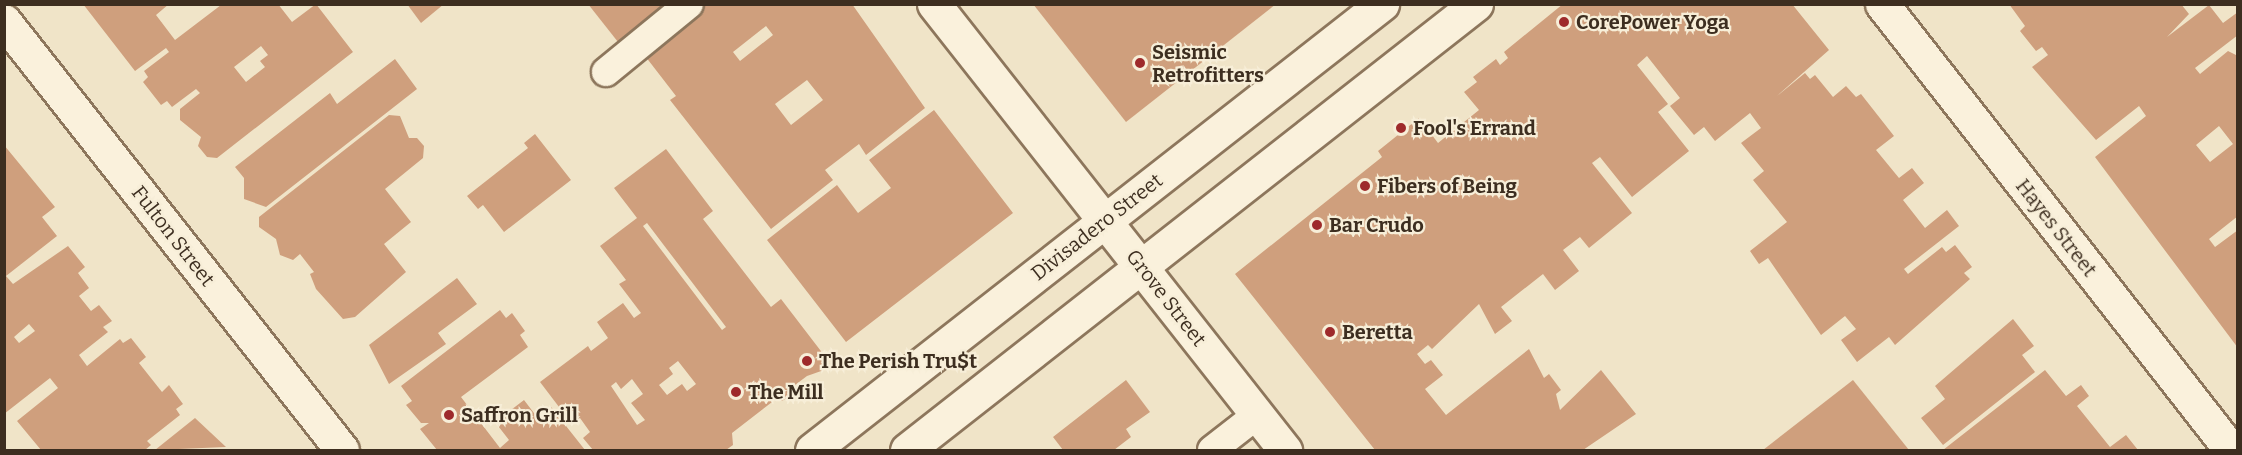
<!DOCTYPE html>
<html>
<head>
<meta charset="utf-8">
<style>
	body { margin:0 }
	#map { position:relative; width:2242px; height:455px; overflow:hidden; background:#f0e4c8; font-family:Bitter,serif }
	div>[style] { position:absolute }
	[style*='--x'] { left:calc(var(--x)*1px); top:calc(var(--y)*1px); width:calc(var(--w)*1px); rotate:calc(var(--a)*1deg) }
	.building>* { inset:0; background:#cf9f7d }
	.roads { filter:drop-shadow(2px 0 #8d765c) drop-shadow(-2px 0 #8d765c) drop-shadow(0 2px #8d765c) drop-shadow(0 -2px #8d765c) }
	.lane>* { height:28px; margin:-14px; padding:0 14px; transform-origin:14px; border-radius:14px; background:#faf1dc }
	.street>* { height:33px; margin:-16.5px; padding:0 16.5px; transform-origin:16.5px; border-radius:16.5px; background:#faf1dc }
	.secondary>* { height:33px; margin:-16.5px; padding:0 16.5px; transform-origin:16.5px; border-radius:16.5px; background:#faf1dc }
	.dots>* { width:16px; height:16px; translate:-50% -50%; box-sizing:border-box; border:3px solid #f7eed8; border-radius:50% }
	span { translate:-50% -50%; white-space:nowrap; text-align:center; line-height:1.15; -webkit-text-stroke:4.5px #f7eed8; paint-order:stroke }
	.poi-label { font-size:20px; color:#3d2e20; font-weight:700 }
	.left { translate:0 -50%; text-align:left }
	.street-label { font-size:20px; color:#3d2e20 }
	.frame { position:absolute; inset:0; border:6px solid #3d2e20; pointer-events:none }
</style>
</head>
<body>
<div id="map">
	<div class="building">
		<div style="clip-path:polygon(evenodd,83px 4px,169px 4px,156px 15px,175px 40px,221px 5px,278px 4px,292px 22px,316px 4px,353px 52px,217px 158px,207px 157px,198px 146px,201px 137px,180px 120px,180px 109px,200px 93px,196px 89px,172px 107px,167px 101px,161px 105px,143px 82px,148px 77px,144px 71px,169px 52px,166px 48px,135px 71px,83px 4px,261px 46px,268px 55px,260px 61px,265px 67px,246px 82px,234px 67px,261px 46px)"></div>
		<div style="clip-path:polygon(407px 4px,444px 4px,421px 23px)"></div>
		<div style="clip-path:polygon(588px 4px,667px 4px,618px 42px)"></div>
		<div style="clip-path:polygon(evenodd,703px 4px,852px 4px,925px 108px,866px 155px,859px 144px,825px 170px,833px 180px,771px 229px,670px 100px,676px 96px,642px 52px,703px 4px,766px 26px,773px 35px,740px 61px,733px 52px,766px 26px,703px 4px,807px 80px,823px 100px,791px 125px,775px 104px,807px 80px)"></div>
		<div style="clip-path:polygon(1033px 4px,1276px 4px,1126px 122px)"></div>
		<div style="clip-path:polygon(1563px 4px,1792px 4px,1829px 50px,1777px 96px,1805px 73px,1810px 79px,1815px 75px,1833px 97px,1846px 86px,1856px 97px,1861px 94px,1894px 136px,1876px 150px,1899px 178px,1912px 168px,1924px 183px,1903px 200px,1925px 228px,1947px 210px,1959px 226px,1904px 269px,1908px 274px,1942px 247px,1946px 252px,1955px 245px,1972px 267px,1964px 273px,1970px 279px,1895px 345px,1889px 337px,1857px 362px,1841px 340px,1856px 329px,1845px 316px,1821px 335px,1768px 258px,1759px 264px,1750px 251px,1787px 222px,1753px 180px,1764px 171px,1741px 143px,1761px 128px,1750px 113px,1715px 141px,1704px 127px,1694px 135px,1670px 106px,1680px 98px,1647px 56px,1637px 65px,1668px 104px,1658px 112px,1689px 151px,1632px 197px,1600px 157px,1592px 163px,1632px 213px,1589px 248px,1580px 237px,1563px 250px,1579px 271px,1555px 290px,1543px 274px,1501px 307px,1512px 321px,1495px 334px,1479px 304px,1432px 349px,1428px 345px,1417px 354px,1425px 364px,1431px 360px,1443px 375px,1425px 389px,1446px 415px,1529px 349px,1544px 378px,1549px 374px,1561px 390px,1556px 394px,1560px 410px,1601px 370px,1636px 414px,1583px 450px,1375px 450px,1235px 274px,1382px 157px,1378px 151px,1419px 118px,1438px 143px,1479px 110px,1464px 92px,1477px 82px,1473px 77px,1496px 59px,1500px 65px,1508px 58px,1504px 52px)"></div>
		<div style="clip-path:polygon(evenodd,2009px 4px,2181px 4px,2189px 14px,2167px 37px,2209px 5px,2223px 23px,2238px 12px,2238px 35px,2195px 68px,2200px 74px,2228px 51px,2238px 56px,2238px 216px,2209px 239px,2215px 247px,2238px 230px,2238px 348px,2095px 157px,2146px 116px,2139px 106px,2096px 140px,2032px 67px,2048px 55px,2042px 47px,2036px 51px,2020px 31px,2025px 26px,2009px 4px,2219px 126px,2233px 144px,2210px 162px,2196px 145px,2219px 126px)"></div>
		<div style="clip-path:polygon(395px 59px,417px 89px,266px 207px,244px 199px,244px 178px,235px 167px,330px 93px,337px 104px)"></div>
		<div style="clip-path:polygon(934px 110px,1013px 213px,846px 342px,767px 240px,837px 185px,858px 213px,891px 188px,869px 160px)"></div>
		<div style="clip-path:polygon(389px 115px,400px 116px,409px 138px,417px 138px,424px 146px,423px 158px,385px 189px,411px 222px,384px 244px,406px 272px,355px 317px,343px 319px,316px 289px,310px 274px,314px 272px,300px 254px,293px 260px,280px 255px,276px 239px,259px 227px,259px 217px)"></div>
		<div style="clip-path:polygon(535px 134px,571px 180px,504px 232px,483px 205px,478px 209px,467px 196px,528px 148px,524px 143px)"></div>
		<div style="clip-path:polygon(evenodd,4px 145px,55px 207px,42px 217px,57px 236px,6px 276px,13px 284px,68px 246px,85px 267px,78px 273px,89px 288px,79px 296px,91px 311px,99px 305px,112px 321px,103px 327px,108px 332px,79px 355px,87px 366px,120px 339px,123px 343px,131px 338px,146px 357px,139px 363px,162px 392px,169px 385px,183px 404px,176px 409px,180px 415px,147px 441px,151px 445px,145px 450px,41px 450px,17px 421px,58px 388px,50px 378px,4px 414px,4px 145px,29px 324px,35px 331px,19px 343px,14px 337px,29px 324px)"></div>
		<div style="clip-path:polygon(evenodd,666px 149px,713px 211px,703px 219px,771px 307px,781px 299px,827px 359px,824px 370px,807px 376px,795px 385px,797px 391px,782px 401px,776px 399px,732px 433px,733px 445px,726px 450px,593px 450px,583px 438px,590px 432px,580px 418px,572px 424px,540px 382px,588px 346px,591px 351px,608px 338px,597px 322px,623px 303px,634px 318px,641px 313px,619px 284px,626px 280px,600px 246px,637px 218px,614px 188px,666px 149px,647px 223px,726px 327px,722px 330px,643px 226px,647px 223px,666px 149px,678px 361px,696px 384px,687px 391px,682px 384px,667px 395px,659px 385px,673px 374px,669px 368px,678px 361px,666px 149px,632px 379px,643px 394px,631px 403px,645px 420px,637px 425px,611px 386px,616px 382px,621px 389px,632px 379px)"></div>
		<div style="clip-path:polygon(457px 278px,477px 304px,438px 333px,446px 344px,389px 384px,369px 345px)"></div>
		<div style="clip-path:polygon(500px 310px,506px 318px,512px 313px,525px 331px,520px 335px,528px 347px,461px 397px,500px 448px,509px 440px,495px 422px,524px 400px,537px 417px,551px 407px,585px 450px,437px 450px,420px 429px,429px 423px,421px 423px,406px 405px,412px 401px,401px 386px)"></div>
		<div style="clip-path:polygon(2013px 319px,2034px 346px,2022px 355px,2035px 372px,1943px 445px,1921px 418px,1945px 399px,1935px 386px)"></div>
		<div style="clip-path:polygon(2045px 370px,2066px 396px,2081px 385px,2089px 396px,2077px 406px,2110px 447px,2126px 435px,2138px 450px,1943px 450px)"></div>
		<div style="clip-path:polygon(1126px 380px,1150px 412px,1126px 429px,1131px 437px,1114px 450px,1063px 450px,1053px 437px)"></div>
		<div style="clip-path:polygon(1853px 380px,1909px 450px,1763px 450px)"></div>
		<div style="clip-path:polygon(195px 418px,226px 447px,155px 450px)"></div>
	</div>
	<div class="roads">
		<div class="lane">
			<div style="--x:606;--y:72;--w:107;--a:-39.3"></div>
			<div style="--x:1212;--y:450;--w:57;--a:-37.9"></div>
		</div>
		<div class="street">
			<div style="--x:934;--y:4;--w:568;--a:51.8"></div>
			<div style="--x:1882;--y:4;--w:566;--a:51.96"></div>
		</div>
		<div class="secondary">
			<div style="--x:4;--y:21;--w:546;--a:51.77"></div>
			<div style="--x:812;--y:450;--w:724;--a:-38.04"></div>
			<div style="--x:907;--y:450;--w:723;--a:-38.09"></div>
		</div>
	</div>
	<div class="dots">
		<div style="left:1564px;top:22px;background:#9e2a2b"></div>
		<div style="left:1140px;top:63px;background:#9e2a2b"></div>
		<div style="left:1401px;top:128px;background:#9e2a2b"></div>
		<div style="left:1365px;top:186px;background:#9e2a2b"></div>
		<div style="left:1317px;top:225px;background:#9e2a2b"></div>
		<div style="left:1330px;top:332px;background:#9e2a2b"></div>
		<div style="left:807px;top:361px;background:#9e2a2b"></div>
		<div style="left:736px;top:392px;background:#9e2a2b"></div>
		<div style="left:449px;top:415px;background:#9e2a2b"></div>
	</div>
	<div class="poi-label">
		<span class="left" style="left:1576px;top:22px">CorePower Yoga</span>
		<span class="left" style="left:1152px;top:64px">Seismic<br>Retrofitters</span>
		<span class="left" style="left:1413px;top:128px">Fool's Errand</span>
		<span class="left" style="left:1377px;top:186px">Fibers of Being</span>
		<span class="left" style="left:1329px;top:225px">Bar Crudo</span>
		<span class="left" style="left:1342px;top:332px">Beretta</span>
		<span class="left" style="left:819px;top:361px">The Perish Tru$t</span>
		<span class="left" style="left:748px;top:392px">The Mill</span>
		<span class="left" style="left:461px;top:415px">Saffron Grill</span>
	</div>
	<div class="street-label">
		<span style="left:1097px;top:227px;rotate:-38deg">Divisadero Street</span>
		<span style="left:2056px;top:228px;rotate:52deg">Hayes Street</span>
		<span style="left:173px;top:236px;rotate:52deg">Fulton Street</span>
		<span style="left:1166px;top:298px;rotate:52deg">Grove Street</span>
	</div>
	<div class="frame"></div>
</div>
</body>
</html>
